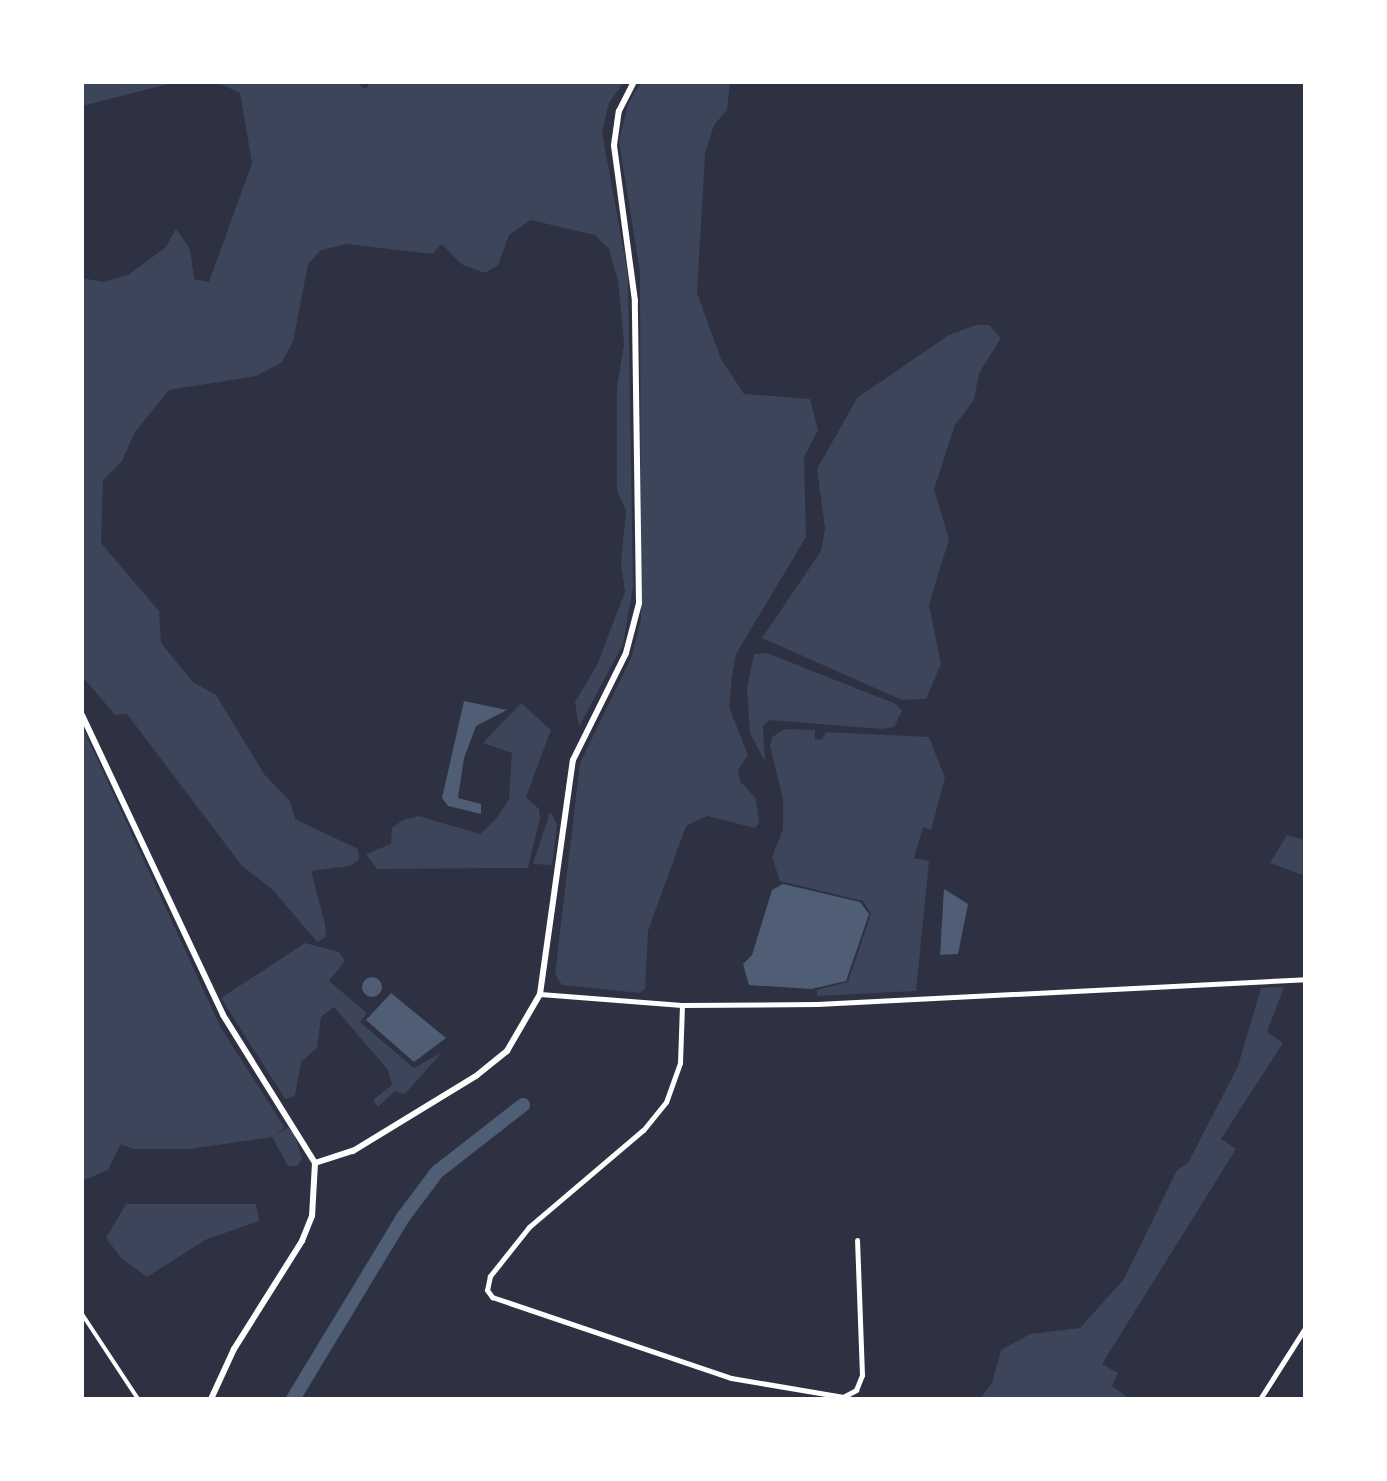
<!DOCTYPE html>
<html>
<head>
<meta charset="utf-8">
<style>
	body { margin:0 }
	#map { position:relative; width:1387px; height:1481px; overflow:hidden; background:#2d3142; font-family:"Roboto Condensed",sans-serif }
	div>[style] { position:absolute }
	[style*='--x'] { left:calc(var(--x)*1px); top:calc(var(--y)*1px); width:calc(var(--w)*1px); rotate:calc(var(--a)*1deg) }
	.green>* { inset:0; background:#3c4559 }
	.water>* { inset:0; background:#4f5d75 }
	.round { border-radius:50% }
	.river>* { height:14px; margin:-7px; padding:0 7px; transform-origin:7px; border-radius:7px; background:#4f5d75 }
	.minor>* { height:4px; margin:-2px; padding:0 2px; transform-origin:2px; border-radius:2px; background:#fff }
	.tertiary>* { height:5px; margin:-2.5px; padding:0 2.5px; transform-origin:2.5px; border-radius:2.5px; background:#fff }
	.secondary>* { height:6px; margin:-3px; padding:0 3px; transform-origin:3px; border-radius:3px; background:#fff }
	.primary>* { height:6px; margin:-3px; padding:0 3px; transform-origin:3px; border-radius:3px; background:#fff }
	span { translate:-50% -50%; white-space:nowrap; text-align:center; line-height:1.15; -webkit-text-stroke:6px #fff; paint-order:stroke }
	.frame { position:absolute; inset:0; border:84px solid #fff; pointer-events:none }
</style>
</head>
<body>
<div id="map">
	<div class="green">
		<div style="clip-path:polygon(82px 82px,176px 82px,82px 106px)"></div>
		<div style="clip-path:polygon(216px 82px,356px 82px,365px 89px,371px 82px,624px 82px,609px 103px,602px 132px,628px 275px,633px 587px,623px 644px,579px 727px,575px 702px,597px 665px,625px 592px,621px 563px,626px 511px,617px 491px,617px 387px,624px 344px,618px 281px,609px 249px,595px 235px,530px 220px,509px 235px,498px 265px,485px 273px,461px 264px,442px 244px,432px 254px,347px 244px,321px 250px,308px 264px,293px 342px,281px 363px,256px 376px,169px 390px,135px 432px,122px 461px,103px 480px,101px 543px,159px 611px,161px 643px,193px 682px,216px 695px,264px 774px,290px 801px,295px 819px,358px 849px,359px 860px,350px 866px,311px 871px,325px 924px,326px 937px,317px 942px,273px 890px,242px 866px,127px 714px,115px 715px,82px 676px,82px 278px,103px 282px,128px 275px,166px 247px,176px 229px,190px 249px,194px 279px,209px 282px,252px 163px,240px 93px)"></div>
		<div style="clip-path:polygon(641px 82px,730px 82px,727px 110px,714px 125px,705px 154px,697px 293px,721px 359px,744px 394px,810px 399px,818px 430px,804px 457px,806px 537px,736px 654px,732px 676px,729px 707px,748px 755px,738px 770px,740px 781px,756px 799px,759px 823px,755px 828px,707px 816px,686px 826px,648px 931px,645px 989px,639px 993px,562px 985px,555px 974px,580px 763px,631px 658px,641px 620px,640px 272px,619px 142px,628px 104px)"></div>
		<div style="clip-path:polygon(976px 325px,989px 325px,1001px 338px,979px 373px,974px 400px,955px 425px,934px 489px,949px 539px,929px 605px,941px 664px,926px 699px,902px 700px,762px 638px,821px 551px,825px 528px,817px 469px,857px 398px,949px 335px)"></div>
		<div style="clip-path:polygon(767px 653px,896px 704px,902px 711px,894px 727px,881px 729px,770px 720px,763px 726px,765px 762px,750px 733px,747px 689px,754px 654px)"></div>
		<div style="clip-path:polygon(521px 703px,551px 730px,526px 797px,539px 809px,540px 818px,528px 868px,377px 869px,366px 854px,391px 844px,392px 828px,403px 820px,419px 816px,480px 834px,496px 819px,509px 799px,512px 753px,483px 743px)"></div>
		<div style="clip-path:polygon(82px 726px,221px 1028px,285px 1128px,273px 1136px,288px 1128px,294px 1133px,302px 1158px,298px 1166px,288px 1166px,272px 1137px,190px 1149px,133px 1149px,121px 1144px,108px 1170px,82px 1181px)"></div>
		<div style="clip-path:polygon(785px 729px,815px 730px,815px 739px,822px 740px,826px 732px,929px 737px,945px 778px,931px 830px,923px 827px,914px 858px,929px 861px,916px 991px,817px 996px,817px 990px,848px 982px,871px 914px,863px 901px,780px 881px,772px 857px,783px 829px,783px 800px,770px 745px,772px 737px)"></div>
		<div style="clip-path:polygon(550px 812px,557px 824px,552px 865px,533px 864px)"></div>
		<div style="clip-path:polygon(1287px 835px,1305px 840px,1305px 876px,1270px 863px)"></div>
		<div style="clip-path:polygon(305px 943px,339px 952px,345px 961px,329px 981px,367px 1013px,360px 1022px,414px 1068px,441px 1053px,405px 1094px,395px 1091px,378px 1107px,373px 1100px,392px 1085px,388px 1070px,334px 1007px,321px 1017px,317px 1048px,301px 1062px,295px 1096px,285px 1099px,221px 998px)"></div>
		<div style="clip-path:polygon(1284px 987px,1267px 1032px,1283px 1043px,1221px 1139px,1236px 1149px,1102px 1364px,1118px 1373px,1112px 1386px,1129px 1399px,980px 1399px,992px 1383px,1001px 1350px,1030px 1334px,1080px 1328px,1124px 1279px,1177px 1170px,1188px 1163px,1238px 1066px,1261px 988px)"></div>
		<div style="clip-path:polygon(126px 1204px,256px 1204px,259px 1221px,205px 1240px,147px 1277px,122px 1259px,106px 1238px)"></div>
	</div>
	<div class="water">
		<div style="clip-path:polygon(464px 701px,507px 710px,476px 726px,464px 758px,458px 798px,481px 804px,481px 814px,448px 806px,442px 798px)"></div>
		<div style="clip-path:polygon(783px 884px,860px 902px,869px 914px,846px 981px,811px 989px,749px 985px,743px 964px,752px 955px,772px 890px)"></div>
		<div style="clip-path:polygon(944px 889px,968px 904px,958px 954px,940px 955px)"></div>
		<div class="round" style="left:362px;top:977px;width:20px;height:20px"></div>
		<div style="clip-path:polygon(391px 993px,446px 1038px,414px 1062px,366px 1020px)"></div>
	</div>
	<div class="river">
		<div style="--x:293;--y:1399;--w:214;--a:-58.8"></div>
		<div style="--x:404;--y:1216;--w:55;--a:-53.1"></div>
		<div style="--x:437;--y:1172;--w:109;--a:-37.9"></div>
	</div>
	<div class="minor">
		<div style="--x:82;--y:1314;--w:102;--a:56.6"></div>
	</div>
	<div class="tertiary">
		<div style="--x:540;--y:994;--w:142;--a:4.4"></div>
		<div style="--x:682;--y:1005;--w:135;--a:-0.4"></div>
		<div style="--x:817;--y:1004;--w:489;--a:-2.9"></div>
		<div style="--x:682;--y:1005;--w:58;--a:92"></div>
		<div style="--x:680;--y:1063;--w:41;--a:109.7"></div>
		<div style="--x:666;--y:1102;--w:36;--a:129"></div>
		<div style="--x:643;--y:1130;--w:150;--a:139.6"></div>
		<div style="--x:529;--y:1227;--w:63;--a:128.5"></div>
		<div style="--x:490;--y:1276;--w:14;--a:102"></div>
		<div style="--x:487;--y:1290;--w:9;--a:54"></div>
		<div style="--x:492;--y:1297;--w:252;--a:18.7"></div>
		<div style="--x:731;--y:1378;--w:114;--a:9.6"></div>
		<div style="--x:843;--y:1397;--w:15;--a:-28"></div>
		<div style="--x:856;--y:1390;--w:16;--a:-68"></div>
		<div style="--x:862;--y:1375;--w:135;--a:-92.1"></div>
		<div style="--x:1260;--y:1399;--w:84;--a:-57.6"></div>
	</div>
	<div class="secondary">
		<div style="--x:315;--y:1163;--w:40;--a:-18"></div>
		<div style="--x:353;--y:1151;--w:144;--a:-31.4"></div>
		<div style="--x:476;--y:1076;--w:40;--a:-39"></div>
		<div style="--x:507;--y:1051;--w:66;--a:-59.9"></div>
		<div style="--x:540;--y:994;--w:236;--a:-82"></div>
		<div style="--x:573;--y:760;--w:119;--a:-63.6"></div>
		<div style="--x:626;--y:653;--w:52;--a:-75.4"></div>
		<div style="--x:639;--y:603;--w:302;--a:-90.8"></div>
		<div style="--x:635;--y:301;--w:157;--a:-97.7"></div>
		<div style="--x:614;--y:145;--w:34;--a:-82"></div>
		<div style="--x:619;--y:111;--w:33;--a:-63"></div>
	</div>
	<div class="primary">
		<div style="--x:82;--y:715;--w:331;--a:64.8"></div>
		<div style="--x:223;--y:1015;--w:174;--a:58.1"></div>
		<div style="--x:315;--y:1163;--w:53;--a:93.2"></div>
		<div style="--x:312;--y:1216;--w:27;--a:112"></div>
		<div style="--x:302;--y:1241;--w:128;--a:122.2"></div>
		<div style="--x:234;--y:1349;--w:55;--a:114.7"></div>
	</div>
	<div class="frame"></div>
</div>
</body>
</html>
